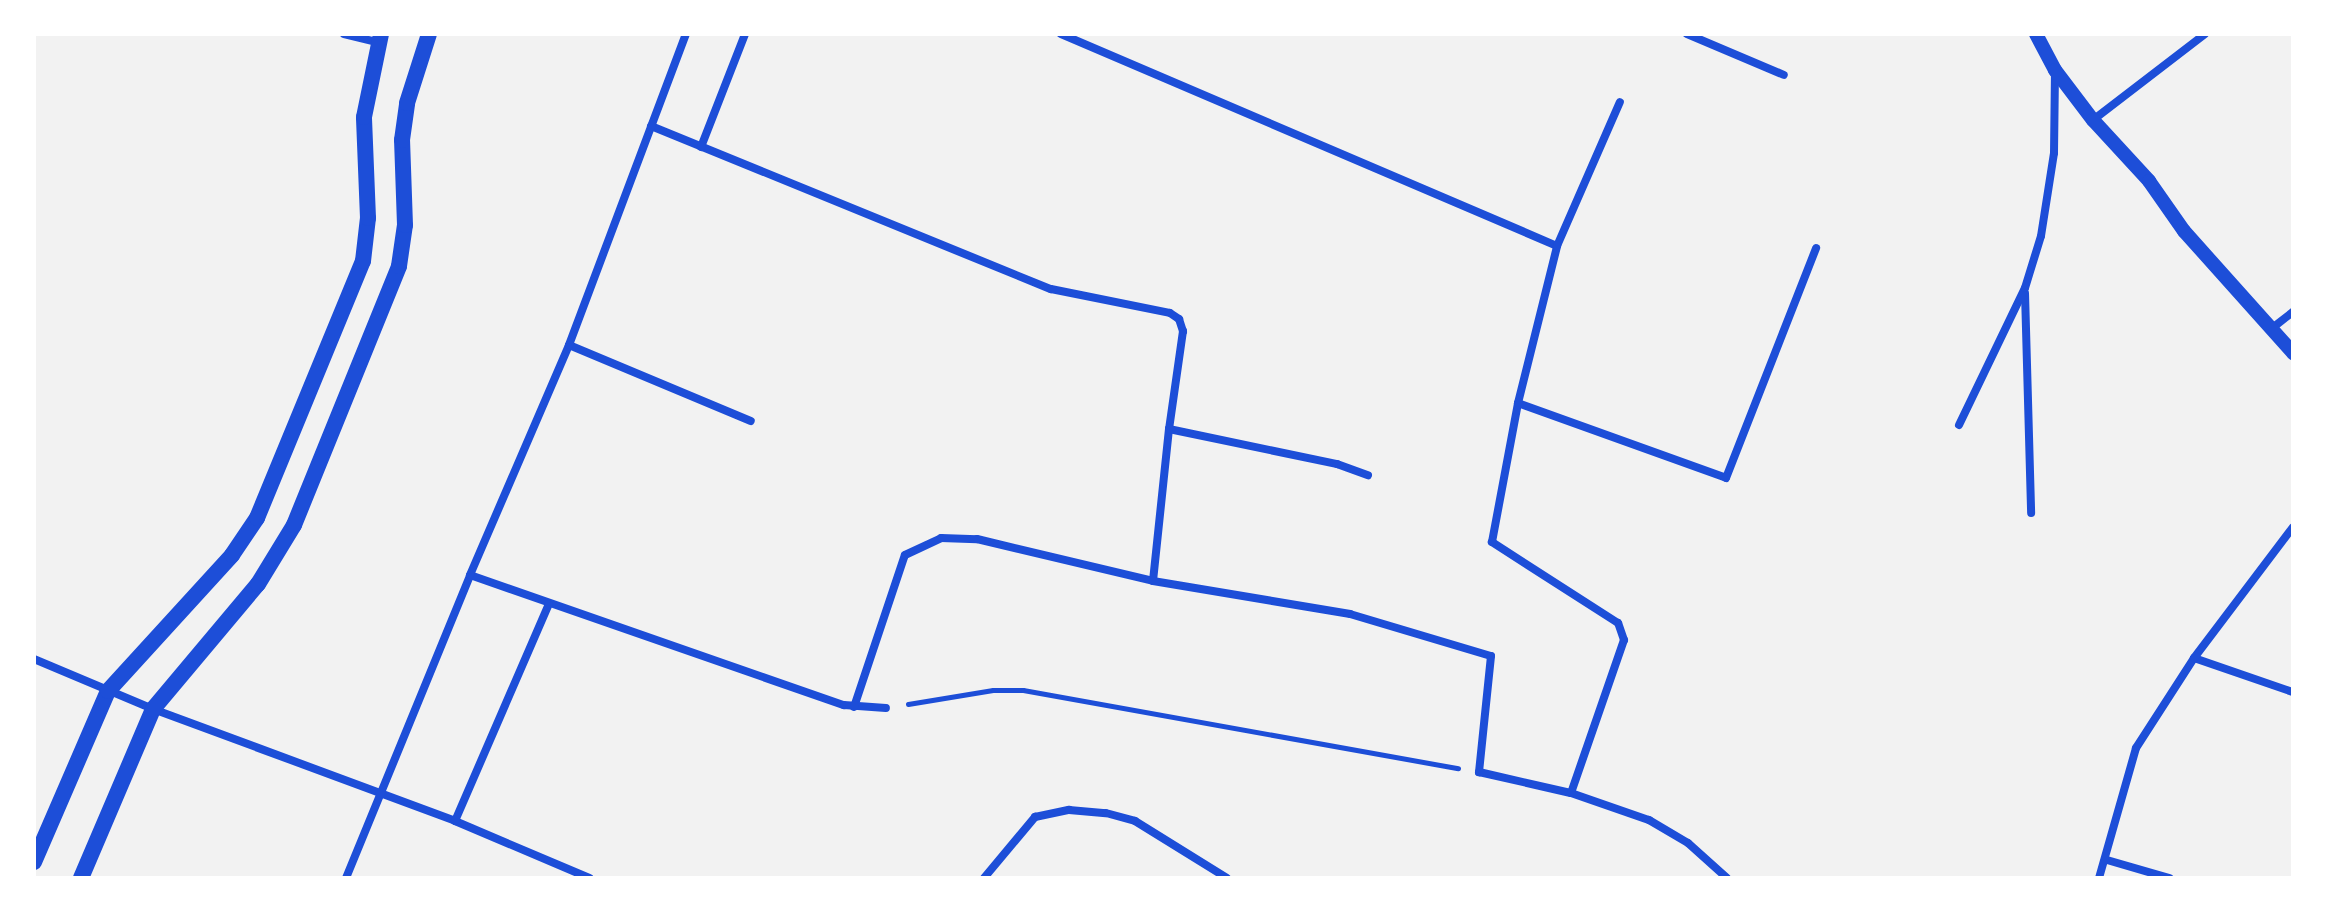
<!DOCTYPE html>
<html>
<head>
<meta charset="utf-8">
<style>
	body { margin:0 }
	#map { position:relative; width:2327px; height:912px; overflow:hidden; background:#f2f2f2; font-family:"Source Sans 3",sans-serif }
	div>[style] { position:absolute }
	[style*='--x'] { left:calc(var(--x)*1px); top:calc(var(--y)*1px); width:calc(var(--w)*1px); rotate:calc(var(--a)*1deg) }
	.path>* { height:5px; margin:-2.5px; padding:0 2.5px; transform-origin:2.5px; border-radius:2.5px; background:#1d4ed8 }
	.minor>* { height:8px; margin:-4px; padding:0 4px; transform-origin:4px; border-radius:4px; background:#1d4ed8 }
	.tertiary>* { height:14px; margin:-7px; padding:0 7px; transform-origin:7px; border-radius:7px; background:#1d4ed8 }
	.secondary>* { height:16px; margin:-8px; padding:0 8px; transform-origin:8px; border-radius:8px; background:#1d4ed8 }
	span { translate:-50% -50%; white-space:nowrap; text-align:center; line-height:1.15; -webkit-text-stroke:7px #fff; paint-order:stroke }
	.frame { position:absolute; inset:0; border:36px solid #fff; pointer-events:none }
</style>
</head>
<body>
<div id="map">
	<div class="path">
		<div style="--x:908;--y:704;--w:86;--a:-9.4"></div>
		<div style="--x:993;--y:690;--w:30;--a:0"></div>
		<div style="--x:1023;--y:690;--w:442;--a:10.2"></div>
	</div>
	<div class="minor">
		<div style="--x:344;--y:34;--w:34;--a:14"></div>
		<div style="--x:1061;--y:34;--w:539;--a:23.14"></div>
		<div style="--x:1687;--y:34;--w:105;--a:22.9"></div>
		<div style="--x:2093;--y:120;--w:141;--a:-37.5"></div>
		<div style="--x:651;--y:126;--w:432;--a:22.2"></div>
		<div style="--x:1051;--y:289;--w:121;--a:11.4"></div>
		<div style="--x:1170;--y:313;--w:11;--a:34"></div>
		<div style="--x:1179;--y:319;--w:13;--a:72"></div>
		<div style="--x:1183;--y:331;--w:99;--a:98.1"></div>
		<div style="--x:1169;--y:429;--w:172;--a:11.8"></div>
		<div style="--x:1337;--y:464;--w:33;--a:20"></div>
		<div style="--x:701;--y:147;--w:121;--a:-68.7"></div>
		<div style="--x:2025;--y:293;--w:220;--a:88.4"></div>
		<div style="--x:2271;--y:329;--w:28;--a:-38"></div>
		<div style="--x:569;--y:345;--w:197;--a:22.7"></div>
		<div style="--x:1518;--y:403;--w:221;--a:19.8"></div>
		<div style="--x:1726;--y:478;--w:247;--a:-68.6"></div>
		<div style="--x:1959;--y:425;--w:152;--a:-64.3"></div>
		<div style="--x:2025;--y:288;--w:54;--a:-72.9"></div>
		<div style="--x:2041;--y:236;--w:84;--a:-81.1"></div>
		<div style="--x:2054;--y:153;--w:82;--a:-89.3"></div>
		<div style="--x:470;--y:575;--w:396;--a:19.2"></div>
		<div style="--x:844;--y:705;--w:42;--a:4.1"></div>
		<div style="--x:1153;--y:581;--w:153;--a:-84"></div>
		<div style="--x:2194;--y:658;--w:105;--a:19"></div>
		<div style="--x:34;--y:659;--w:129;--a:22.8"></div>
		<div style="--x:153;--y:709;--w:322;--a:20.3"></div>
		<div style="--x:455;--y:821;--w:146;--a:23"></div>
		<div style="--x:854;--y:707;--w:160;--a:-71.5"></div>
		<div style="--x:905;--y:555;--w:40;--a:-25"></div>
		<div style="--x:941;--y:538;--w:36;--a:2"></div>
		<div style="--x:977;--y:539;--w:181;--a:13.4"></div>
		<div style="--x:1153;--y:581;--w:200;--a:9.5"></div>
		<div style="--x:1350;--y:614;--w:147;--a:16.6"></div>
		<div style="--x:1491;--y:656;--w:117;--a:95.9"></div>
		<div style="--x:1479;--y:772;--w:94;--a:12.9"></div>
		<div style="--x:1571;--y:793;--w:83;--a:19.1"></div>
		<div style="--x:1649;--y:820;--w:45;--a:30.5"></div>
		<div style="--x:1688;--y:843;--w:52;--a:41.9"></div>
		<div style="--x:1571;--y:793;--w:162;--a:-70.9"></div>
		<div style="--x:1624;--y:640;--w:18;--a:-109"></div>
		<div style="--x:1618;--y:623;--w:150;--a:-147.3"></div>
		<div style="--x:1492;--y:542;--w:141;--a:-79.4"></div>
		<div style="--x:1518;--y:403;--w:162;--a:-76"></div>
		<div style="--x:1557;--y:246;--w:157;--a:-66.4"></div>
		<div style="--x:455;--y:821;--w:236;--a:-66.6"></div>
		<div style="--x:2107;--y:860;--w:65;--a:16.2"></div>
		<div style="--x:346;--y:878;--w:327;--a:-67.7"></div>
		<div style="--x:470;--y:575;--w:250;--a:-66.7"></div>
		<div style="--x:569;--y:345;--w:332;--a:-69.4"></div>
		<div style="--x:984;--y:878;--w:80;--a:-50.1"></div>
		<div style="--x:1035;--y:817;--w:35;--a:-12"></div>
		<div style="--x:1069;--y:810;--w:37;--a:5"></div>
		<div style="--x:1106;--y:813;--w:30;--a:15"></div>
		<div style="--x:1135;--y:821;--w:108;--a:31.8"></div>
		<div style="--x:2099;--y:878;--w:135;--a:-74.1"></div>
		<div style="--x:2136;--y:748;--w:107;--a:-57.2"></div>
		<div style="--x:2194;--y:658;--w:164;--a:-52.9"></div>
	</div>
	<div class="tertiary">
		<div style="--x:2036;--y:34;--w:41;--a:62.2"></div>
		<div style="--x:2055;--y:70;--w:63;--a:52.8"></div>
		<div style="--x:2093;--y:120;--w:83;--a:47.4"></div>
		<div style="--x:2149;--y:181;--w:61;--a:55"></div>
		<div style="--x:2184;--y:231;--w:164;--a:48.2"></div>
	</div>
	<div class="secondary">
		<div style="--x:34;--y:862;--w:186;--a:-66.6"></div>
		<div style="--x:108;--y:691;--w:184;--a:-47.6"></div>
		<div style="--x:232;--y:555;--w:45;--a:-56"></div>
		<div style="--x:257;--y:518;--w:278;--a:-67.6"></div>
		<div style="--x:363;--y:261;--w:43;--a:-83.4"></div>
		<div style="--x:368;--y:218;--w:101;--a:-92.3"></div>
		<div style="--x:364;--y:117;--w:85;--a:-78.4"></div>
		<div style="--x:81;--y:878;--w:184;--a:-66.9"></div>
		<div style="--x:153;--y:709;--w:163;--a:-50"></div>
		<div style="--x:258;--y:584;--w:69;--a:-58.6"></div>
		<div style="--x:294;--y:525;--w:279;--a:-67.9"></div>
		<div style="--x:399;--y:266;--w:41;--a:-81.7"></div>
		<div style="--x:405;--y:225;--w:85;--a:-92"></div>
		<div style="--x:402;--y:140;--w:37;--a:-82"></div>
		<div style="--x:407;--y:103;--w:72;--a:-72.3"></div>
	</div>
	<div class="frame"></div>
</div>
</body>
</html>
